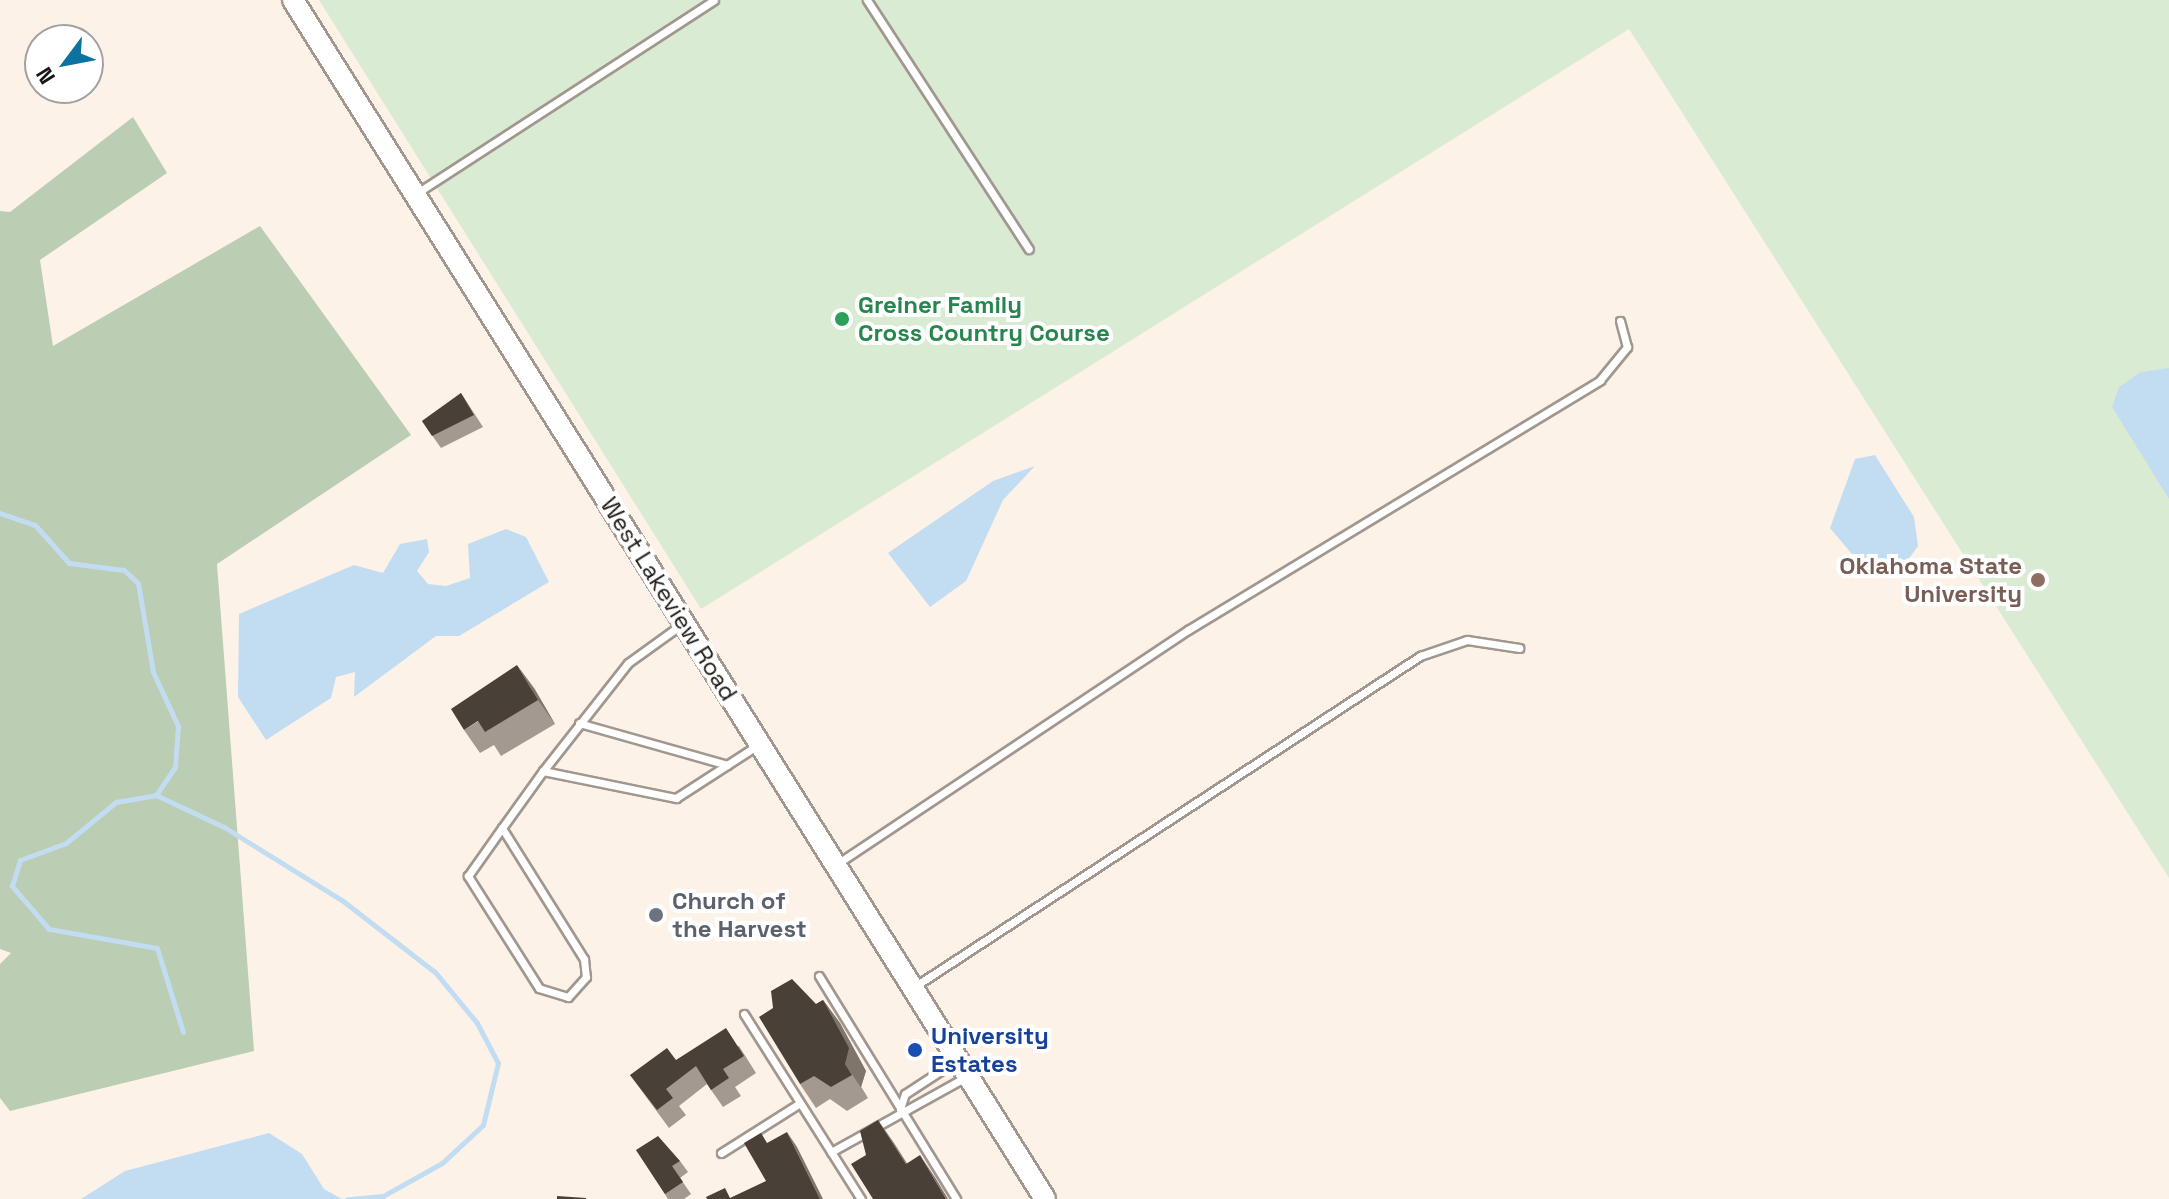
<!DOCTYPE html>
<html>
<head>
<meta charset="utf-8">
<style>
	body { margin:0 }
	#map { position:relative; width:2169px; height:1199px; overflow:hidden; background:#fdf2e8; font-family:"Space Grotesk",sans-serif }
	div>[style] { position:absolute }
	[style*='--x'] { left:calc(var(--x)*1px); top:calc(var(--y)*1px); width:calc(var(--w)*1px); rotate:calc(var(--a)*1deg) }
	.green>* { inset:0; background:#d9ebd2 }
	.forest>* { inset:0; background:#bbcdb3 }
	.water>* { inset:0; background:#c2dcf2 }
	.stream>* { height:5px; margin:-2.5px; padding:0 2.5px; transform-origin:2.5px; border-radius:2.5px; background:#c2dcf2 }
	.roads { filter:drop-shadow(2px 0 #a1978e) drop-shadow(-2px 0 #a1978e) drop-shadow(0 2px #a1978e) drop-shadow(0 -2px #a1978e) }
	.service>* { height:7px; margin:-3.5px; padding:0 3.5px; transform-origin:3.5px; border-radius:3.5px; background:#fff }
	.secondary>* { height:20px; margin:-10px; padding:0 10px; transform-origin:10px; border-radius:10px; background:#fff }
	.wall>* { inset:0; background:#a39990 }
	.shaded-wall>* { inset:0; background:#7f756d }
	.building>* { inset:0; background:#494038 }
	.dots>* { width:22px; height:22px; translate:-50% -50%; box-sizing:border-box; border:4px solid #fff; border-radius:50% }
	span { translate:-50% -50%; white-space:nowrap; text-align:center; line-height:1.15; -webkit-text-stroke:8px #fff; paint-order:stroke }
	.leisure-label { font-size:24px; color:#27864d; font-weight:700 }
	.left { translate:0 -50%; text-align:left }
	.education-label { font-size:24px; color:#785e54; font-weight:700 }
	.right { translate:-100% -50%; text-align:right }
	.street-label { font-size:24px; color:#1b1714 }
	.worship-label { font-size:24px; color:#5b616d; font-weight:700 }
	.transit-label { font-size:24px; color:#164399; font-weight:700 }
	.north { position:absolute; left:24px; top:24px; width:80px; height:80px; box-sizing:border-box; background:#fff; border:2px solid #a4a2a1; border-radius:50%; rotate:238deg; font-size:22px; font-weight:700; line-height:32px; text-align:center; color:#1b1714 }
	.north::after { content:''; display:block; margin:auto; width:28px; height:36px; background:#0c729f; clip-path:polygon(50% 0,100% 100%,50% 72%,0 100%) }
</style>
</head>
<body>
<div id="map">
	<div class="green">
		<div style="clip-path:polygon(319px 0,2169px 0,2169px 878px,1629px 29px,701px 609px)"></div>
	</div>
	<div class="forest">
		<div style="clip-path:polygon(133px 117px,167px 173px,40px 260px,53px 346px,260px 226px,411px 435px,217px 564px,254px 1051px,10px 1111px,0 1098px,0 964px,11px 953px,0 949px,0 211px,10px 212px)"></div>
	</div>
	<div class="water">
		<div style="clip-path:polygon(2169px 368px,2169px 499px,2112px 407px,2119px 387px,2141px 372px)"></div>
		<div style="clip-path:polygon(1875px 455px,1914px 517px,1918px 546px,1900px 571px,1852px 554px,1830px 528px,1855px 459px)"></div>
		<div style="clip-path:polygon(1035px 466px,1003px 500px,966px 581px,930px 607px,888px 553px,993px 481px)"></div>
		<div style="clip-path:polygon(506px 529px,526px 537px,549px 582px,459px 636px,436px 636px,354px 697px,355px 672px,336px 677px,331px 698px,266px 740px,238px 697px,239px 614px,354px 565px,383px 573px,400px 544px,427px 539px,429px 552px,417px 571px,428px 584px,446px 586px,470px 578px,468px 544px)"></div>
		<div style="clip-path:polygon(269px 1133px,302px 1154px,324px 1189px,342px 1199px,81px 1199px,125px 1171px)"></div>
	</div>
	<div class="stream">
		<div style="--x:0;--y:513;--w:37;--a:19"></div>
		<div style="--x:35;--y:525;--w:51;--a:48.2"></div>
		<div style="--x:69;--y:563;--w:55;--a:7.3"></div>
		<div style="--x:124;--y:570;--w:19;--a:43"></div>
		<div style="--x:138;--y:583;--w:90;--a:80.4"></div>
		<div style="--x:153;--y:672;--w:60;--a:65.2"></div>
		<div style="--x:178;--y:726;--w:41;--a:94.2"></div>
		<div style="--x:175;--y:767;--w:34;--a:124"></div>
		<div style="--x:183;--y:1032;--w:88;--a:-107.2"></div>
		<div style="--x:157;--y:948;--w:110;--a:-170"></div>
		<div style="--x:49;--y:929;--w:57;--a:-130.7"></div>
		<div style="--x:12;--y:886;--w:27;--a:-73"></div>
		<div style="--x:20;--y:860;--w:49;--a:-20.3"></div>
		<div style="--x:66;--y:843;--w:65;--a:-39.4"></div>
		<div style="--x:116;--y:802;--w:41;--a:-9.9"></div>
		<div style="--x:156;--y:795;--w:75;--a:25.2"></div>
		<div style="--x:224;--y:827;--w:140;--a:31.9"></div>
		<div style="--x:343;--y:901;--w:116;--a:37.7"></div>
		<div style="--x:435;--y:972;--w:66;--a:50.5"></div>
		<div style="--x:477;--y:1023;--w:45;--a:62.3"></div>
		<div style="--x:498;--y:1063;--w:64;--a:103.6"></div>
		<div style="--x:483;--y:1125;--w:56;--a:137.2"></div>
		<div style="--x:442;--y:1163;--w:68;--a:150.8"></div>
		<div style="--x:383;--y:1196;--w:36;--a:175"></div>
	</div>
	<div class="roads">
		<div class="service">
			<div style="--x:867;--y:0;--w:297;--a:57"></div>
			<div style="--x:417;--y:193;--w:354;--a:-33"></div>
			<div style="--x:579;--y:723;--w:154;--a:15.8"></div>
			<div style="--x:543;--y:771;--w:136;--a:11.5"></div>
			<div style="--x:676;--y:798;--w:98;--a:-32.9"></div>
			<div style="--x:502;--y:828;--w:155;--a:58"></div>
			<div style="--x:584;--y:959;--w:18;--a:84"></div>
			<div style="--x:586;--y:977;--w:27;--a:132"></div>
			<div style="--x:568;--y:997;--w:30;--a:-163"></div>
			<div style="--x:539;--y:988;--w:133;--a:-122.4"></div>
			<div style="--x:468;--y:876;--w:59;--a:-54.7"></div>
			<div style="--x:502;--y:828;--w:70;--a:-54.3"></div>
			<div style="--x:543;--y:771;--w:137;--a:-51.8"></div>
			<div style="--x:628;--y:663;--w:67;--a:-35.8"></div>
			<div style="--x:837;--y:864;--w:422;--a:-33.7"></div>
			<div style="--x:1188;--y:630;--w:482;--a:-31.2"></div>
			<div style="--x:1600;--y:380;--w:43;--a:-50.7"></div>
			<div style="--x:1627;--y:347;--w:27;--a:-105"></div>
			<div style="--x:819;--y:976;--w:262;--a:58.4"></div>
			<div style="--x:914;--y:987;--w:605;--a:-33.19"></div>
			<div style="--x:1420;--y:656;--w:50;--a:-18.8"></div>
			<div style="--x:1467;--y:640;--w:53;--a:8.7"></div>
			<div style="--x:744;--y:1014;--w:219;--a:57.7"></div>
			<div style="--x:900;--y:1109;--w:16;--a:-72"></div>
			<div style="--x:905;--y:1094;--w:62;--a:-33.2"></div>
			<div style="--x:831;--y:1152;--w:154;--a:-29.1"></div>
			<div style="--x:721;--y:1153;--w:93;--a:-32.3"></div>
		</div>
		<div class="secondary">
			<div style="--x:293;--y:0;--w:1415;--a:57.9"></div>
		</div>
	</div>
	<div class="wall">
		<div style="clip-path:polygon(461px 393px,483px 427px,441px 448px,422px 421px)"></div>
		<div style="clip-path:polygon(534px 688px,555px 724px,501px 756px,494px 745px,480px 753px,464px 730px)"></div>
		<div style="clip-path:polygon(823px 1000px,840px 1023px,866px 1071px,861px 1087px,868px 1098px,847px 1111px,830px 1099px,816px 1108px,800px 1084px,816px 1004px)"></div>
		<div style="clip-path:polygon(739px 1046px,756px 1073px,735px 1087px,741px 1096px,723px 1107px,707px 1084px,679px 1106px,686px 1115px,669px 1128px,630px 1075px,676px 1060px)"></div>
		<div style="clip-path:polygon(636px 1150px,680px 1161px,688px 1172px,680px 1178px,691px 1194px,684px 1199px,668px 1199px)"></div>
	</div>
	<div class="shaded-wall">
		<div style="clip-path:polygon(517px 665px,534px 688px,555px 724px,538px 700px)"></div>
		<div style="clip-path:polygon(823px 1000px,840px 1023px,866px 1071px,861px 1087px,868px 1098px,845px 1064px)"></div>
		<div style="clip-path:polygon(878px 1120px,894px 1143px,922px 1187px,906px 1164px)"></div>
		<div style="clip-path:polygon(787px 1132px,797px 1147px,823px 1199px,820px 1199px)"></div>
		<div style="clip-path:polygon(920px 1155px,936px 1179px,948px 1199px,946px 1199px)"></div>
	</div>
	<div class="building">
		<div style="clip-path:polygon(461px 393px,474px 415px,432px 436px,422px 421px)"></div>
		<div style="clip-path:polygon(517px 665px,538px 700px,485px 732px,478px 721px,464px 730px,451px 709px)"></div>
		<div style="clip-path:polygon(792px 979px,816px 1004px,823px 1000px,849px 1048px,845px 1064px,852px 1075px,831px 1087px,814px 1076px,800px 1084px,759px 1017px,773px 1008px,771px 991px)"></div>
		<div style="clip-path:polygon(726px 1028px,744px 1056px,723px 1069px,729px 1078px,711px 1090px,696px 1066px,666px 1089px,673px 1098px,657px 1110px,630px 1075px,667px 1048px,676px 1060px)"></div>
		<div style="clip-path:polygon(878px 1120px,906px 1164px,920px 1155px,946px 1199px,873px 1199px,851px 1164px,866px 1155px,860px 1131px)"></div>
		<div style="clip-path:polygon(787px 1132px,820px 1199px,707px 1199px,706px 1197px,725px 1188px,730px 1198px,766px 1181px,744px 1143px,761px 1133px,767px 1143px)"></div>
		<div style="clip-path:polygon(658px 1136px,680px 1161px,672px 1166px,683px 1182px,665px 1194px,636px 1150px)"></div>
		<div style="clip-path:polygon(557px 1196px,586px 1198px,586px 1199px,557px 1199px)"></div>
	</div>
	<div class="dots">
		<div style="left:842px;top:319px;background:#2e9e5b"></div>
		<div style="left:2038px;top:580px;background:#8d6e63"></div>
		<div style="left:656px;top:915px;background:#6b7280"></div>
		<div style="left:915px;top:1050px;background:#1a4fb4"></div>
	</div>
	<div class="leisure-label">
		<span class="left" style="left:858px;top:319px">Greiner Family<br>Cross Country Course</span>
	</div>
	<div class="education-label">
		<span class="right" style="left:2022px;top:580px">Oklahoma State<br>University</span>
	</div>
	<div class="street-label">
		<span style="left:669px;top:599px;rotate:58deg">West Lakeview Road</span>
	</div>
	<div class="worship-label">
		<span class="left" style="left:672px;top:915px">Church of<br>the Harvest</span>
	</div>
	<div class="transit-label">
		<span class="left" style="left:931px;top:1050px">University<br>Estates</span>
	</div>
	<div class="north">N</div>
</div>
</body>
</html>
